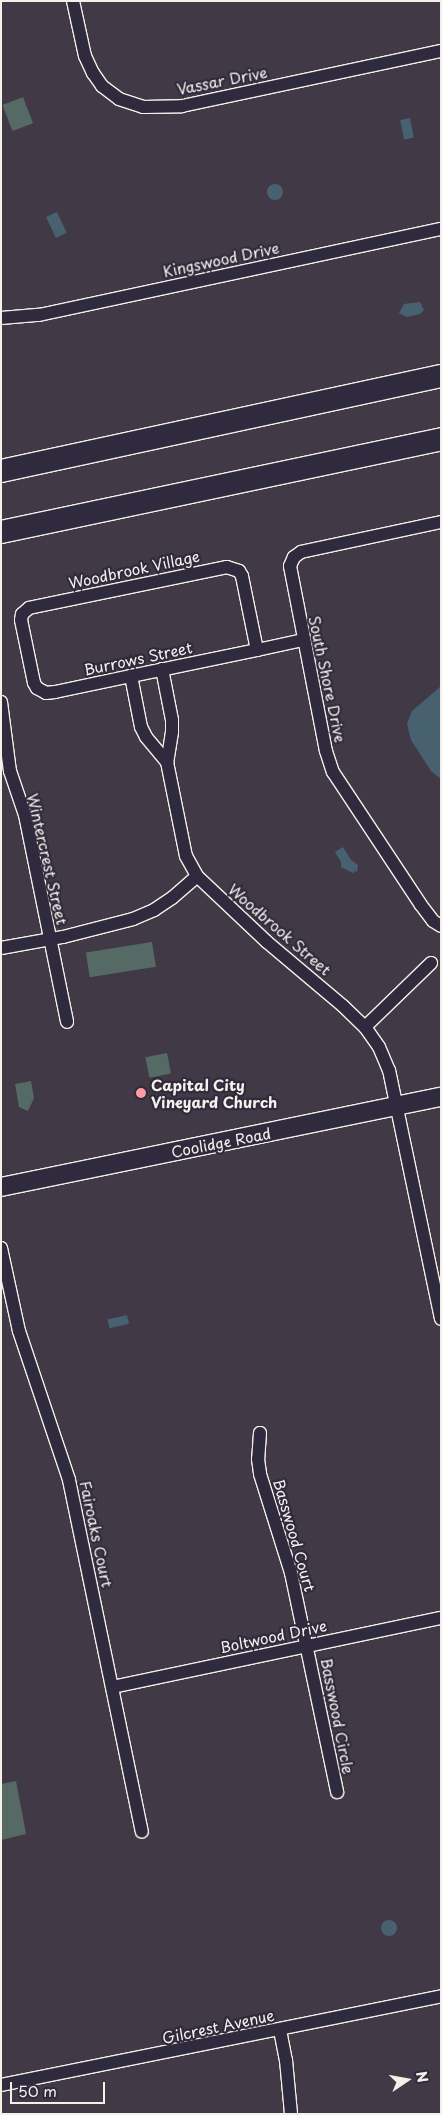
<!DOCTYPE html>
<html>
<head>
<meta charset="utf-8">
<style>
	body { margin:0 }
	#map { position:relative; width:442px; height:2115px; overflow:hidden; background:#413946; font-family:"Playpen Sans",sans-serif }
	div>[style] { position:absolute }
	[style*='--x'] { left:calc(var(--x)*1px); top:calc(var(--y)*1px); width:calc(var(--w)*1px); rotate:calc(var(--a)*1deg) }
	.green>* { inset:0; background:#566a65; transform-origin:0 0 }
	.water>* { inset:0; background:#486170; transform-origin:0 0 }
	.round { border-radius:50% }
	.roads { filter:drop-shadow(1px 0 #f4f1e8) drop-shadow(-1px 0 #f4f1e8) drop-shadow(0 1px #f4f1e8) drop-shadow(0 -1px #f4f1e8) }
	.street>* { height:12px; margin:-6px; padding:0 6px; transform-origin:6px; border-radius:6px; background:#2f2a3d }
	.secondary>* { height:18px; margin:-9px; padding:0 9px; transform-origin:9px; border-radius:9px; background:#2f2a3d }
	.highway>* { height:22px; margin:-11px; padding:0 11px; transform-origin:11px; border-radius:11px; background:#2f2a3d }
	.dots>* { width:14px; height:14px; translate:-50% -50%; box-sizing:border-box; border:2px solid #2f2a3d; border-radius:50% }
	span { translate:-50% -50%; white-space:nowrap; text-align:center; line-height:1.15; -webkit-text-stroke:4.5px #2f2a3d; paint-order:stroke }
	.street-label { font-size:15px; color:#f4f1e8 }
	.poi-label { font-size:15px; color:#f4f1e8; font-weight:700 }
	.left { translate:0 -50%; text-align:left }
	.frame { position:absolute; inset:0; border:2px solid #f4f1e8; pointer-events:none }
	.north { position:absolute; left:382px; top:2055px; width:50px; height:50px; -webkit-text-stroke:4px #2f2a3d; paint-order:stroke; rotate:78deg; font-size:14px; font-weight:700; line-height:20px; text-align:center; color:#f4f1e8 }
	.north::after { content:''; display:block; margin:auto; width:18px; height:22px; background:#f4f1e8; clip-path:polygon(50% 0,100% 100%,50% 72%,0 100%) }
	.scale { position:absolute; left:10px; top:2082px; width:95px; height:22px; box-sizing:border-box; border:2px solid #f4f1e8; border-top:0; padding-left:6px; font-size:15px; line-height:18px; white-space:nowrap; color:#f4f1e8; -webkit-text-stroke:4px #2f2a3d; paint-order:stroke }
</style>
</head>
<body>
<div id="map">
	<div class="green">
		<div style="left:23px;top:97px;width:28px;height:22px;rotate:69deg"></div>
		<div style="left:152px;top:942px;width:25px;height:67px;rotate:81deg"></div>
		<div style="left:167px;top:1053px;width:21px;height:22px;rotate:79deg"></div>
		<div style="clip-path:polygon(31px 1081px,34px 1098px,28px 1111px,19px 1107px,15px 1084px)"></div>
		<div style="clip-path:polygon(16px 1781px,26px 1834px,1px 1840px,1px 1784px)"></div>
	</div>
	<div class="water">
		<div style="left:410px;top:118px;width:20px;height:10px;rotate:79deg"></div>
		<div class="round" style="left:267px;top:184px;width:16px;height:16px"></div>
		<div style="left:57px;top:212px;width:23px;height:12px;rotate:65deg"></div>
		<div style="clip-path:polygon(420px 302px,424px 310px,420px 314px,407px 317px,399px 313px,404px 304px)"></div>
		<div style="clip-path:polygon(441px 686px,441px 779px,431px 771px,411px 740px,407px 724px,412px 711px)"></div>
		<div style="clip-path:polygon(343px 847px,351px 860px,358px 865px,357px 872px,355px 871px,353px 873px,341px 867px,341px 862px,335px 852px)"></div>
		<div style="left:127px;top:1315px;width:9px;height:20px;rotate:77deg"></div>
		<div class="round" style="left:381px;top:1920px;width:16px;height:16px"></div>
	</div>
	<div class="roads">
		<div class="street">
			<div style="--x:73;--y:1;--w:56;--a:77.7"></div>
			<div style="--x:85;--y:56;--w:19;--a:65"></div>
			<div style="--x:93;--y:73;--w:16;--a:55"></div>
			<div style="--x:102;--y:86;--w:21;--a:37"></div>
			<div style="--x:119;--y:99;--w:25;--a:18"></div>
			<div style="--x:143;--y:107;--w:39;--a:-1"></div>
			<div style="--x:182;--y:106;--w:265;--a:-12"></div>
			<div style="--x:1;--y:318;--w:38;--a:-5"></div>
			<div style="--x:39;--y:315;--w:411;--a:-12.1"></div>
			<div style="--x:441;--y:522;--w:143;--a:167.9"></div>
			<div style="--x:301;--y:552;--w:9;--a:144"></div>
			<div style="--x:294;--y:557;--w:10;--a:114"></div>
			<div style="--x:290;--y:566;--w:188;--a:79"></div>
			<div style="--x:326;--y:751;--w:22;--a:72"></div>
			<div style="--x:333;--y:772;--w:159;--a:56.5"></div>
			<div style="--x:421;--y:905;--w:20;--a:53"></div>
			<div style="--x:433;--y:921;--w:9;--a:32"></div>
			<div style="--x:257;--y:650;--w:76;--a:-101.5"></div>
			<div style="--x:242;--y:576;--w:6;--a:-121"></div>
			<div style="--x:239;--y:571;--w:13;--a:-162"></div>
			<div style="--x:227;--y:567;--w:202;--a:168.3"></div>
			<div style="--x:29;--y:608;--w:9;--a:139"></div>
			<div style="--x:22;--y:614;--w:6;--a:99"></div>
			<div style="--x:21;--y:620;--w:64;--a:78.3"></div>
			<div style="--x:34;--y:683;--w:6;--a:59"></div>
			<div style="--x:37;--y:688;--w:10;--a:29"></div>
			<div style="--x:46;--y:693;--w:9;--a:-6"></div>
			<div style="--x:55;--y:692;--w:78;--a:-11.9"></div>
			<div style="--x:131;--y:676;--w:129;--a:-11.7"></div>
			<div style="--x:257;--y:650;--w:47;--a:-12.3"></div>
			<div style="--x:162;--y:669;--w:52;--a:78.9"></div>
			<div style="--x:172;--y:720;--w:12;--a:90"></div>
			<div style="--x:172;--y:732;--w:30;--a:99"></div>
			<div style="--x:167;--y:762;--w:96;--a:78.6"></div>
			<div style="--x:186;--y:856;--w:23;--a:61"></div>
			<div style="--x:197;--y:876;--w:96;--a:43.3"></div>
			<div style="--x:267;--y:942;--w:99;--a:40.1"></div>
			<div style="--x:343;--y:1006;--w:30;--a:44"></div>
			<div style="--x:365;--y:1027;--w:24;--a:55"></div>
			<div style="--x:379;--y:1047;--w:25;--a:67"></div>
			<div style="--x:389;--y:1070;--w:254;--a:78.2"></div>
			<div style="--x:131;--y:676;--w:52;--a:78.9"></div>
			<div style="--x:141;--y:727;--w:11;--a:63"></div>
			<div style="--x:146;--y:737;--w:33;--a:50"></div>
			<div style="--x:1;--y:702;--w:70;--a:82.6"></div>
			<div style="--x:10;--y:771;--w:46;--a:71.2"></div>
			<div style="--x:25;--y:815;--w:211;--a:78.5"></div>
			<div style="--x:1;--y:948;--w:63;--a:-10.1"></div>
			<div style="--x:63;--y:937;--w:72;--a:-14.4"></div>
			<div style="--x:133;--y:919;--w:23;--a:-23"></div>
			<div style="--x:154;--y:910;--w:22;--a:-34"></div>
			<div style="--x:172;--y:898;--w:33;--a:-41"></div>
			<div style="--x:365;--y:1027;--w:92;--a:-44.1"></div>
			<div style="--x:1;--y:1248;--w:85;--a:77.8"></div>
			<div style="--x:19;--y:1331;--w:157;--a:71.4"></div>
			<div style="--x:69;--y:1480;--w:359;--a:78.3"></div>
			<div style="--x:260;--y:1433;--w:26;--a:94"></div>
			<div style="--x:258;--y:1459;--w:15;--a:82"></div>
			<div style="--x:260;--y:1474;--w:104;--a:72.6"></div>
			<div style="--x:291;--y:1573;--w:224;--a:78.1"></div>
			<div style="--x:113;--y:1687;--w:335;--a:-11.9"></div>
			<div style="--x:280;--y:2030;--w:31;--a:79"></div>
			<div style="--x:286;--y:2060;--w:54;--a:84.7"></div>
			<div style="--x:1;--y:2085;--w:449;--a:-11.4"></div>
		</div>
		<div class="secondary">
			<div style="--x:1;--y:1187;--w:449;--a:-11.6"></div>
		</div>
		<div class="highway">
			<div style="--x:1;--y:471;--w:450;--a:-12.2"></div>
			<div style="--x:1;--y:532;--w:450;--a:-11.9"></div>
		</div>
	</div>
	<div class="dots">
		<div style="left:141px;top:1093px;background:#ff9aa2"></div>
	</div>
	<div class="street-label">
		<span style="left:222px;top:80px;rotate:-11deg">Vassar Drive</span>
		<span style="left:221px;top:259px;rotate:-12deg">Kingswood Drive</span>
		<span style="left:134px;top:569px;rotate:-12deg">Woodbrook Village</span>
		<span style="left:138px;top:658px;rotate:-12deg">Burrows Street</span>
		<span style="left:328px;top:679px;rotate:78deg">South Shore Drive</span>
		<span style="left:48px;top:859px;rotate:77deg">Wintercrest Street</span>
		<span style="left:280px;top:929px;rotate:41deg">Woodbrook Street</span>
		<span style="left:221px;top:1142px;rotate:-11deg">Coolidge Road</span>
		<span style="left:97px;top:1534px;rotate:78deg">Fairoaks Court</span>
		<span style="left:295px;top:1535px;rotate:74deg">Basswood Court</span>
		<span style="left:273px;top:1636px;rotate:-12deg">Boltwood Drive</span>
		<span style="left:338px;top:1716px;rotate:79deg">Basswood Circle</span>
		<span style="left:218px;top:2026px;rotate:-12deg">Gilcrest Avenue</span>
	</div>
	<div class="poi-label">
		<span class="left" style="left:151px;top:1093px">Capital City<br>Vineyard Church</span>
	</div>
	<div class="frame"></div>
	<div class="north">N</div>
	<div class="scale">50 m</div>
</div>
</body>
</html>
